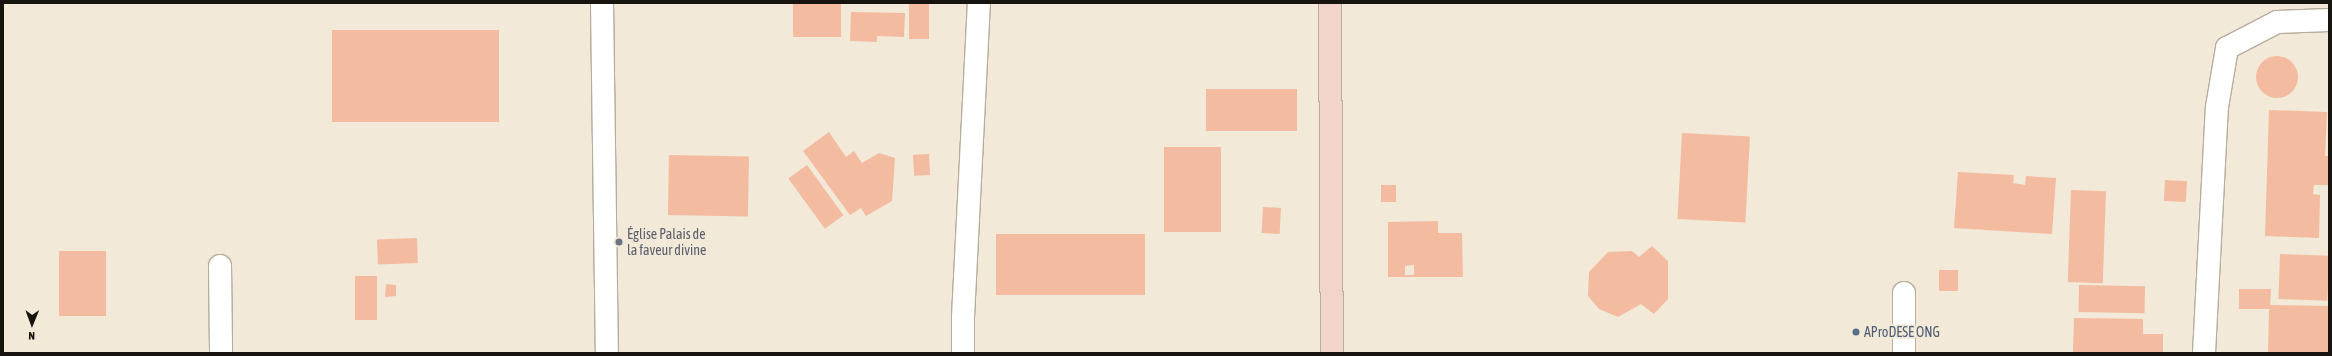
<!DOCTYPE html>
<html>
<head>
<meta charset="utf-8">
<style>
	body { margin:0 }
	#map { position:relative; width:2332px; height:356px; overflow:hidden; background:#f2e9d8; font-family:"Asap Condensed",sans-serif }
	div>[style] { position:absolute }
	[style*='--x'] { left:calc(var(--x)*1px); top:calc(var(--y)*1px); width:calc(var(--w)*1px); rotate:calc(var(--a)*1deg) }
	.building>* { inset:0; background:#f3bb9f; transform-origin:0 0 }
	.round { border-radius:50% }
	.roads { filter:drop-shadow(1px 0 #b5ad9d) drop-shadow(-1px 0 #b5ad9d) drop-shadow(0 1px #b5ad9d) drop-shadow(0 -1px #b5ad9d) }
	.street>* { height:22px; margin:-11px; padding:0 11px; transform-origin:11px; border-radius:11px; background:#fff }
	.secondary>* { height:22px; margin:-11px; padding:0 11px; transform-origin:11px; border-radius:11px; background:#f3d4ca }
	.dots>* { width:11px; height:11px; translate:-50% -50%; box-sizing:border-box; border:2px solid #f2e9d8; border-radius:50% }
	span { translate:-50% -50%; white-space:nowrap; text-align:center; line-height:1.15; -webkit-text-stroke:4px #f2e9d8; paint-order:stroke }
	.worship-label { font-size:14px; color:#5b616d }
	.left { translate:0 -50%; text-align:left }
	.service-label { font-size:14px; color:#4e5e75 }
	.frame { position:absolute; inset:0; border:4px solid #17130e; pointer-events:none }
	.north { position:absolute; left:12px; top:304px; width:40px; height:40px; -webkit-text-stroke:3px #f2e9d8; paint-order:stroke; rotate:181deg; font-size:11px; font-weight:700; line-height:16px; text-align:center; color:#17130e }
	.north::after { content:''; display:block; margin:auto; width:14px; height:18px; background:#17130e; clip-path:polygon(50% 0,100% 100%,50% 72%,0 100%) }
</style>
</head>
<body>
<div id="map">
	<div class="building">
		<div style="left:793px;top:3px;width:48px;height:34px"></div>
		<div style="left:909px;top:3px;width:20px;height:36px"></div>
		<div style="clip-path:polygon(851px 12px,905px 13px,904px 37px,877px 36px,877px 42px,850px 41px)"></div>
		<div style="left:332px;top:30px;width:167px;height:92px"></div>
		<div class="round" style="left:2256px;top:56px;width:42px;height:42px"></div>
		<div style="left:1206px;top:89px;width:91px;height:42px"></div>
		<div style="clip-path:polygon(2269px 110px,2327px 112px,2325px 156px,2329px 156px,2329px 185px,2314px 185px,2313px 194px,2320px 195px,2319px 238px,2265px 236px)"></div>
		<div style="clip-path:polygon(829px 132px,846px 157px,854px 151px,862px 163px,879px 153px,895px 158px,892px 201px,866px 216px,861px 208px,850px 215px,803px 151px)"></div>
		<div style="left:1682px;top:133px;width:68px;height:86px;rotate:3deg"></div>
		<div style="left:1164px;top:147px;width:57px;height:85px"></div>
		<div style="left:929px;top:154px;width:21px;height:16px;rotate:87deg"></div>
		<div style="left:669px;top:155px;width:80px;height:60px;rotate:1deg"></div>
		<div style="left:807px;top:165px;width:62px;height:23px;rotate:54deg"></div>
		<div style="clip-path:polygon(1958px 172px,2014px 175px,2013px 183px,2025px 185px,2026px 176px,2056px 178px,2052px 234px,1954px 228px)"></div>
		<div style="left:2165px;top:180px;width:22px;height:21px;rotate:3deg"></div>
		<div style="left:1381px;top:185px;width:15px;height:17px"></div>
		<div style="left:2071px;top:190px;width:35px;height:92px;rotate:2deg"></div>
		<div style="left:1263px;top:207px;width:18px;height:26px;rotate:3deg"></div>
		<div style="clip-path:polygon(evenodd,1438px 221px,1438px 233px,1462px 233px,1463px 277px,1388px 277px,1388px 222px,1438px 221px,1414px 265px,1414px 275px,1405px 275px,1405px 266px,1414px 265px)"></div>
		<div style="left:996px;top:234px;width:149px;height:61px"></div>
		<div style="left:417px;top:238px;width:25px;height:40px;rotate:88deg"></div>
		<div style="clip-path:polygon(1652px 246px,1668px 261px,1668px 299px,1654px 314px,1641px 304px,1618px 317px,1599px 309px,1588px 296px,1589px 272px,1608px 252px,1632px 251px,1639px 257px)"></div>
		<div style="left:59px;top:251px;width:47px;height:65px"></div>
		<div style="left:2280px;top:254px;width:49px;height:45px;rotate:2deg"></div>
		<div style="left:1939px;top:270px;width:19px;height:21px"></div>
		<div style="left:355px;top:276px;width:22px;height:44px"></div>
		<div style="clip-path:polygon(386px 284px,396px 285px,396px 296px,385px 297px)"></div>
		<div style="left:2079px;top:285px;width:66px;height:27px;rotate:1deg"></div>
		<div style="clip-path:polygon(2239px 289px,2271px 289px,2270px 305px,2329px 306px,2329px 353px,2268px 353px,2269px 309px,2239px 309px)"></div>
		<div style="clip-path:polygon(2074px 318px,2143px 319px,2143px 334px,2163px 334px,2163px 353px,2073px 353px)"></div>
	</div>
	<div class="roads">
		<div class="street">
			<div style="--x:602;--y:3;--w:350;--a:89.2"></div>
			<div style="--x:220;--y:266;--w:87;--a:89.3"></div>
			<div style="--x:963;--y:353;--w:36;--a:-90"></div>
			<div style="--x:963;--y:317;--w:314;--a:-87.1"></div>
			<div style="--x:1904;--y:353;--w:60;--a:-90"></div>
			<div style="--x:2204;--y:353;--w:246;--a:-87"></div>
			<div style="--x:2217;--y:107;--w:60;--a:-80.4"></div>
			<div style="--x:2227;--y:48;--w:56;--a:-27.5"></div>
			<div style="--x:2277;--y:22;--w:52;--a:-2.2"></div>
		</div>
		<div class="secondary">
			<div style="--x:1330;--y:3;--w:350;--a:89.7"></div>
		</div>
	</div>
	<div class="dots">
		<div style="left:619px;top:242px;background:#6b7280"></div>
		<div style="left:1856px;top:332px;background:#5c6f8a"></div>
	</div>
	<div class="worship-label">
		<span class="left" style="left:627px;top:242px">Église Palais de<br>la faveur divine</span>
	</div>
	<div class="service-label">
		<span class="left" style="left:1864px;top:332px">AProDESE ONG</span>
	</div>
	<div class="frame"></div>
	<div class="north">N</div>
</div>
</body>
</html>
